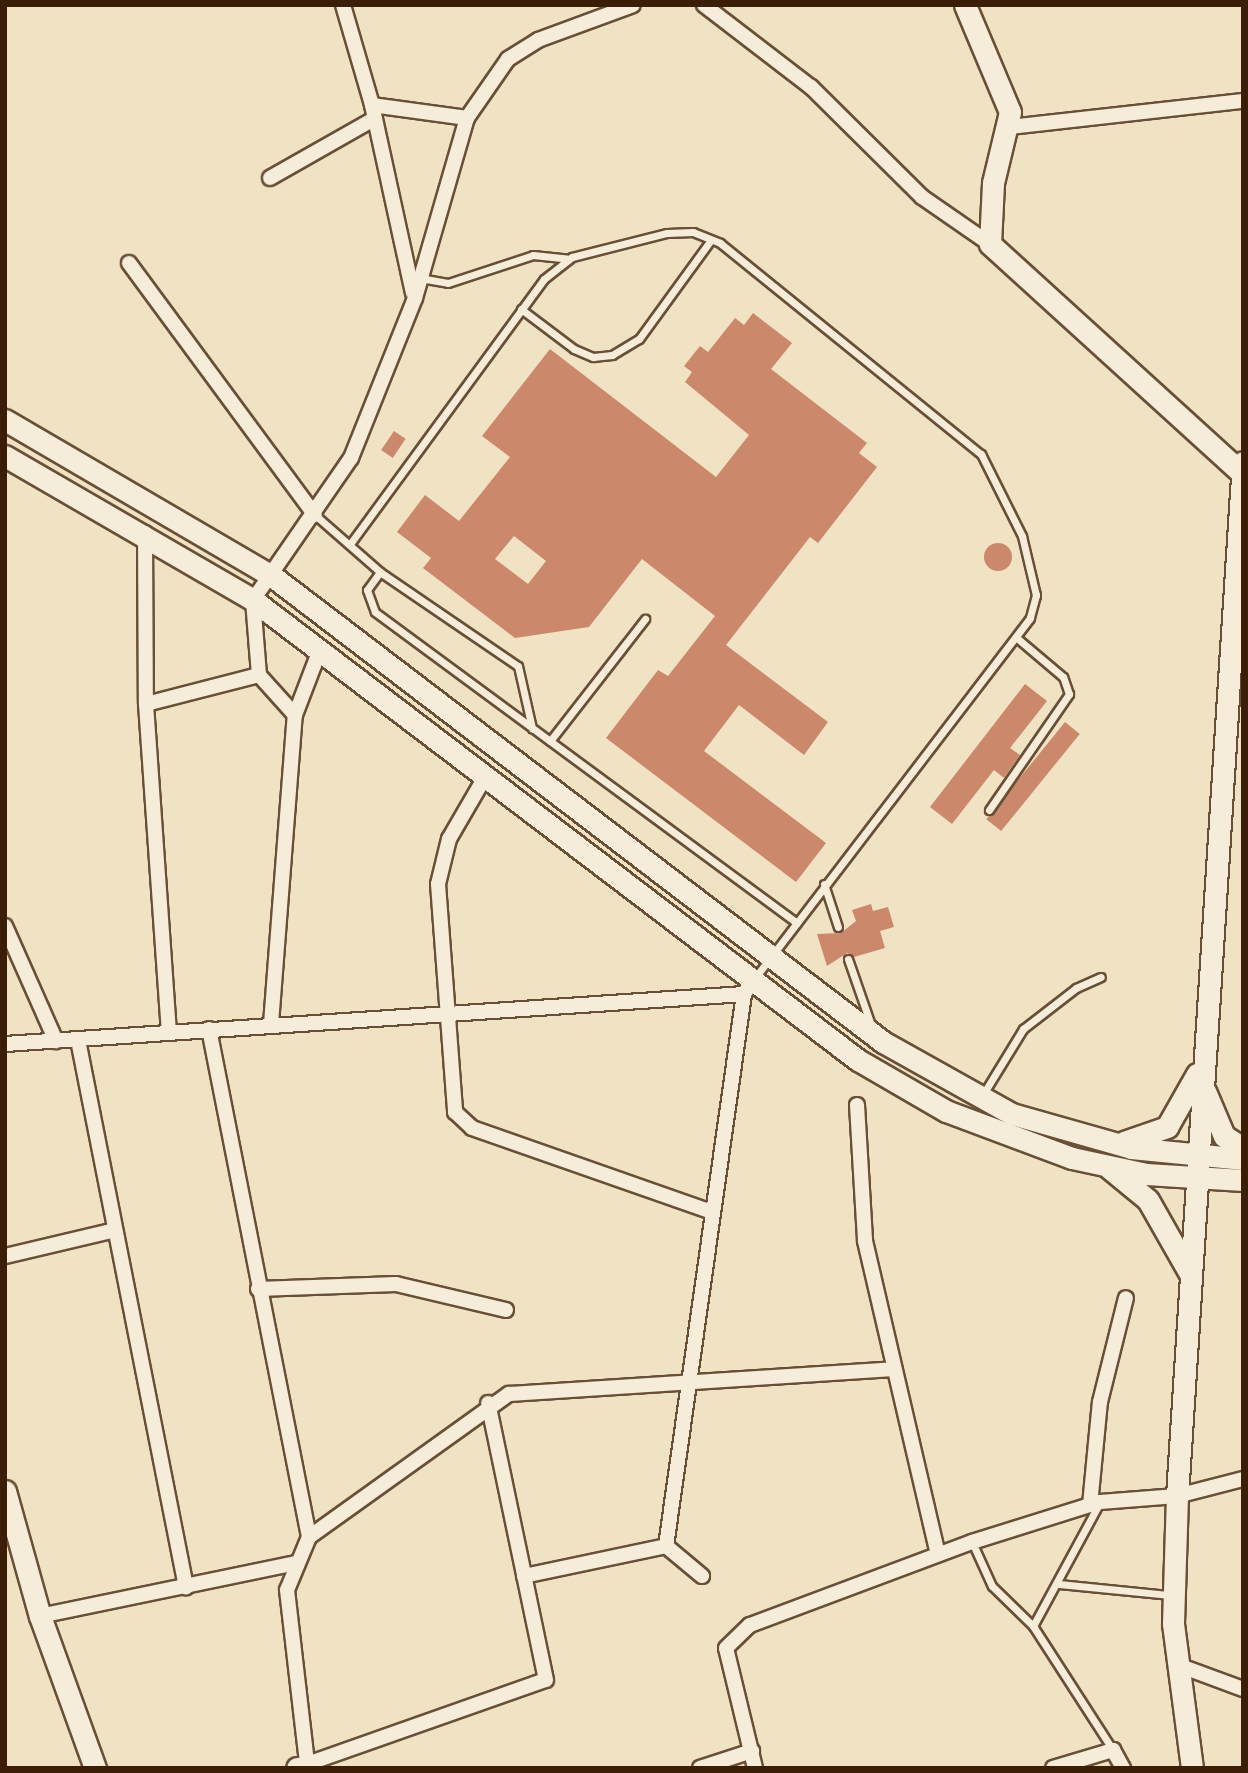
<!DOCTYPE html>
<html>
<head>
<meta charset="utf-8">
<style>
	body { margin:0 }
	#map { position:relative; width:1248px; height:1773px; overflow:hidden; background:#f0e3c4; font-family:"Libre Bodoni",serif }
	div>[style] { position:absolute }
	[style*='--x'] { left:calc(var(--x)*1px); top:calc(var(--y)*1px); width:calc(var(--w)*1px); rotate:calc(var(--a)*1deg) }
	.building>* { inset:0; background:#cc886a; transform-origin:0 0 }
	.round { border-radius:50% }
	.roads { filter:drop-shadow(2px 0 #684f36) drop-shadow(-2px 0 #684f36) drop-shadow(0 2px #684f36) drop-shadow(0 -2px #684f36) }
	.lane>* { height:7px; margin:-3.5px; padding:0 3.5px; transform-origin:3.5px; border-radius:3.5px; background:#f5edd9 }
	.street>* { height:14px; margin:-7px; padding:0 7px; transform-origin:7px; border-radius:7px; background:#f5edd9 }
	.secondary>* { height:21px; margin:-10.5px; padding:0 10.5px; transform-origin:10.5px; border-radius:10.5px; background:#f5edd9 }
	span { translate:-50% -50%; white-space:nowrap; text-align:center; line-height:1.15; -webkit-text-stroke:5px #f5edd9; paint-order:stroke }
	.frame { position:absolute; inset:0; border:7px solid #3b1e07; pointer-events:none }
</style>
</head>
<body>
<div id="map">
	<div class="building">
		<div style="clip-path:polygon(evenodd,753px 313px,792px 343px,771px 369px,867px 443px,859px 453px,877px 467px,818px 543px,810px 537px,726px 645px,828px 722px,804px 755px,739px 705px,704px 751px,826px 843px,796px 882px,606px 738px,658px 670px,668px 676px,715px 616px,642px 559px,589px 627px,515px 638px,423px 568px,431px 558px,397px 532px,425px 495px,459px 521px,510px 457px,482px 436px,550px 349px,716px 477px,749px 435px,685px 382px,692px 372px,684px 366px,700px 346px,708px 352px,735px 318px,744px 325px,753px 313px,514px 536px,546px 561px,528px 584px,495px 559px,514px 536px)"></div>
		<div style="left:394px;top:431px;width:14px;height:23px;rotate:34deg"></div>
		<div class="round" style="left:984px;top:543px;width:28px;height:28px"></div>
		<div style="clip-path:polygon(1025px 684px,1047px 701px,1010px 748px,1020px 755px,1004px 778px,994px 770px,952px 824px,930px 807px)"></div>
		<div style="left:1065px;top:722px;width:19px;height:125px;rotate:39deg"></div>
		<div style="clip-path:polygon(871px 904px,873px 911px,888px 907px,894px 927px,880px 931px,885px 948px,854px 957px,847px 953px,827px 966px,817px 934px,841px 933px,856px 921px,852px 910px)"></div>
	</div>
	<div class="roads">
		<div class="lane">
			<div style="--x:420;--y:278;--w:28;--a:10"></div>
			<div style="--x:448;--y:283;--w:89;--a:-18.2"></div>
			<div style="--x:533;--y:255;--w:36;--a:6"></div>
			<div style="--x:521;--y:309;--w:66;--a:37"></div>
			<div style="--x:574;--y:349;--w:21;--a:23"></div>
			<div style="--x:593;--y:357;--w:19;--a:-6"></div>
			<div style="--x:612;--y:355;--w:31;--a:-31"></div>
			<div style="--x:639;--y:339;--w:122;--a:-54"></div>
			<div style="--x:315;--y:515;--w:86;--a:41.2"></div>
			<div style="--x:380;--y:572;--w:167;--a:34.3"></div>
			<div style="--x:518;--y:666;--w:64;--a:77.3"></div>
			<div style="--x:350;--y:544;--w:328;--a:-53.8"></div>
			<div style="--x:544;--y:279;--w:36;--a:-38"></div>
			<div style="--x:572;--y:257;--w:98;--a:-14.2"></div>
			<div style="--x:667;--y:233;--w:26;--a:-2"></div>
			<div style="--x:693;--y:232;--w:29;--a:22"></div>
			<div style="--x:720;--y:243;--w:336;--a:39"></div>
			<div style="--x:981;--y:454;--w:92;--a:63.4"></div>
			<div style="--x:1022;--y:536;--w:61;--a:76.7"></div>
			<div style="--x:1036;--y:595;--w:24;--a:105"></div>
			<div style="--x:1030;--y:618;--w:452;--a:127.4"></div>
			<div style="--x:380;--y:572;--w:22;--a:126"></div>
			<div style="--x:367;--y:590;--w:23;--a:70"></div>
			<div style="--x:375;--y:612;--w:524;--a:36.39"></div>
			<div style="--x:550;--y:741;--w:155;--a:-52.1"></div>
			<div style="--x:989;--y:810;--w:141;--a:-55.4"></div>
			<div style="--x:1069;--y:694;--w:18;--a:-109"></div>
			<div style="--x:1063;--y:677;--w:59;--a:-139.8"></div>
			<div style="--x:824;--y:884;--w:45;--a:72"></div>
			<div style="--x:848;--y:959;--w:70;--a:70.8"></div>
			<div style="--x:982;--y:1096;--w:79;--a:-58.5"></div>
			<div style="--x:1023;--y:1029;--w:67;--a:-37.7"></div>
			<div style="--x:1076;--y:988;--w:27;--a:-24"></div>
			<div style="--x:972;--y:1542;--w:48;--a:65.6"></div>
			<div style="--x:992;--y:1586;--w:57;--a:44.3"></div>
			<div style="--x:1033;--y:1626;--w:148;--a:57.2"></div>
			<div style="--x:1059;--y:1584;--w:112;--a:5.7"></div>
			<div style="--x:1033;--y:1626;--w:139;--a:-61.6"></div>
		</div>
		<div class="street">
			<div style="--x:343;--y:5;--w:104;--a:73.8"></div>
			<div style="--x:372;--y:105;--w:96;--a:7.8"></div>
			<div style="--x:704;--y:5;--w:135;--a:37.5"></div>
			<div style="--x:811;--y:87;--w:156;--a:44.7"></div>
			<div style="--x:922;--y:197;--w:83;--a:34.7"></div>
			<div style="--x:372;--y:105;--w:192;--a:77.7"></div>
			<div style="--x:1010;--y:127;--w:234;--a:-6.4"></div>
			<div style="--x:270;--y:178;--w:120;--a:-29.6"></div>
			<div style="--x:129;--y:263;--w:313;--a:53.6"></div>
			<div style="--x:145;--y:533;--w:171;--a:89.7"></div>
			<div style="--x:146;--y:704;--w:329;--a:86"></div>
			<div style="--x:146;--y:704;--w:117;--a:-14.4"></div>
			<div style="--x:295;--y:715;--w:54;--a:-132"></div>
			<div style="--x:259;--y:675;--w:75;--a:-94.6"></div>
			<div style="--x:253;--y:600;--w:173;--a:-55.4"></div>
			<div style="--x:351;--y:458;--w:172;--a:-68.2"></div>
			<div style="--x:415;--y:298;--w:187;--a:-73.9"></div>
			<div style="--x:467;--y:118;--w:72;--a:-55.2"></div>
			<div style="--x:508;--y:59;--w:36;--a:-32"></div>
			<div style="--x:538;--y:40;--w:101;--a:-20.2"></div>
			<div style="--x:485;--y:777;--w:72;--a:120.1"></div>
			<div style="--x:449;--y:839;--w:46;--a:103.7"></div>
			<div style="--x:438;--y:884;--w:229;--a:85.7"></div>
			<div style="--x:455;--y:1112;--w:23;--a:43"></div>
			<div style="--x:472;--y:1128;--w:254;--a:19.3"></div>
			<div style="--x:5;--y:926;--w:126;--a:66.1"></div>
			<div style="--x:271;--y:1024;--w:310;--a:-85.6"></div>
			<div style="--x:295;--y:715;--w:67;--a:-69.1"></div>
			<div style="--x:209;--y:1029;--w:518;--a:78.86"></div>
			<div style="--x:309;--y:1537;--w:57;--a:112.5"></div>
			<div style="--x:287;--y:1590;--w:175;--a:83.4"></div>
			<div style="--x:307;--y:1764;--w:253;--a:-19.4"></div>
			<div style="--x:546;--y:1680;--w:283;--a:-101.8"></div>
			<div style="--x:78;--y:1040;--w:558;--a:78.83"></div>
			<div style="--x:5;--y:1044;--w:741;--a:-3.87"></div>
			<div style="--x:744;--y:994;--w:17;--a:-57"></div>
			<div style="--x:857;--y:1105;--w:136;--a:86.6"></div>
			<div style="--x:865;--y:1241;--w:321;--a:76.9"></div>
			<div style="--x:5;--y:1256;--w:109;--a:-13.3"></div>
			<div style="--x:258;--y:1289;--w:138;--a:-2.1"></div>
			<div style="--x:396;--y:1284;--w:113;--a:13.3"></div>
			<div style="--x:1090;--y:1505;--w:103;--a:-84.5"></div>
			<div style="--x:1100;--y:1402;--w:107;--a:-76"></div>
			<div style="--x:309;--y:1537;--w:246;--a:-35.6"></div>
			<div style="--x:509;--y:1394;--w:386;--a:-3.7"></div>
			<div style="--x:666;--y:1546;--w:557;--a:-81.96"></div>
			<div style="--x:524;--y:1576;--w:145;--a:-11.9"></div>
			<div style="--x:666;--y:1546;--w:47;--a:39.8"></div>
			<div style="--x:40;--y:1616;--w:260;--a:-11.7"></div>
			<div style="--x:1178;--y:1665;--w:69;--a:20.3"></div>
			<div style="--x:700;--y:1768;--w:55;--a:-18.1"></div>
			<div style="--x:755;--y:1768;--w:123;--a:-103.6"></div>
			<div style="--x:726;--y:1648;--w:33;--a:-44"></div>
			<div style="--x:750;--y:1625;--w:237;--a:-20.5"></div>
			<div style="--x:972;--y:1542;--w:134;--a:-17.4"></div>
			<div style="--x:1100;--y:1502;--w:77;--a:-4.5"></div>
			<div style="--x:1177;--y:1496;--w:68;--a:-14.4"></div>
			<div style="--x:1053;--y:1768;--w:63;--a:-16.7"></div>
			<div style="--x:1113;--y:1750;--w:21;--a:61"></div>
		</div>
		<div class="secondary">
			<div style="--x:965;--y:5;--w:116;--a:67.2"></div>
			<div style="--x:1010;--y:112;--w:73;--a:103.5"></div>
			<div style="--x:993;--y:183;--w:61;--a:92.8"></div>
			<div style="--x:990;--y:244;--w:339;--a:42.3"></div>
			<div style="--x:5;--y:420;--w:309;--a:30.3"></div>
			<div style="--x:272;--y:576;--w:768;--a:37.33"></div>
			<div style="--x:883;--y:1042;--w:148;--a:29.2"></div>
			<div style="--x:1012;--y:1114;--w:124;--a:15.9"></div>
			<div style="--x:1131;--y:1148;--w:113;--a:5.6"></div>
			<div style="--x:5;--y:456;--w:287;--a:30.1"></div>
			<div style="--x:253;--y:600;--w:760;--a:37.25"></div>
			<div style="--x:858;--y:1060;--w:102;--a:30.1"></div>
			<div style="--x:946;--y:1111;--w:134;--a:20.5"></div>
			<div style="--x:1072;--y:1158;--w:76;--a:12.2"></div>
			<div style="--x:1146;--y:1174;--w:97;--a:3.5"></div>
			<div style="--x:1205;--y:1091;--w:49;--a:67.1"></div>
			<div style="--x:1224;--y:1136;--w:22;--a:32"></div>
			<div style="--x:1124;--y:1142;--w:46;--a:-19.2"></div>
			<div style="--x:1167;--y:1127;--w:61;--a:-60.5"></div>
			<div style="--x:1109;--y:1168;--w:50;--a:39.4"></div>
			<div style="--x:1148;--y:1200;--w:85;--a:60.4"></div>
			<div style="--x:5;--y:1491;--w:130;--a:74.4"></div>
			<div style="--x:40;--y:1616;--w:162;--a:70.1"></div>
			<div style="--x:297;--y:1768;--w:12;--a:0"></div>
			<div style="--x:1192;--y:1768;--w:146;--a:-97.5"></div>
			<div style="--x:1173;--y:1623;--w:127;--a:-88.2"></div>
			<div style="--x:1177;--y:1496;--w:1036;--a:-86.35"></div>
		</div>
	</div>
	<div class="frame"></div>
</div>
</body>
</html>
